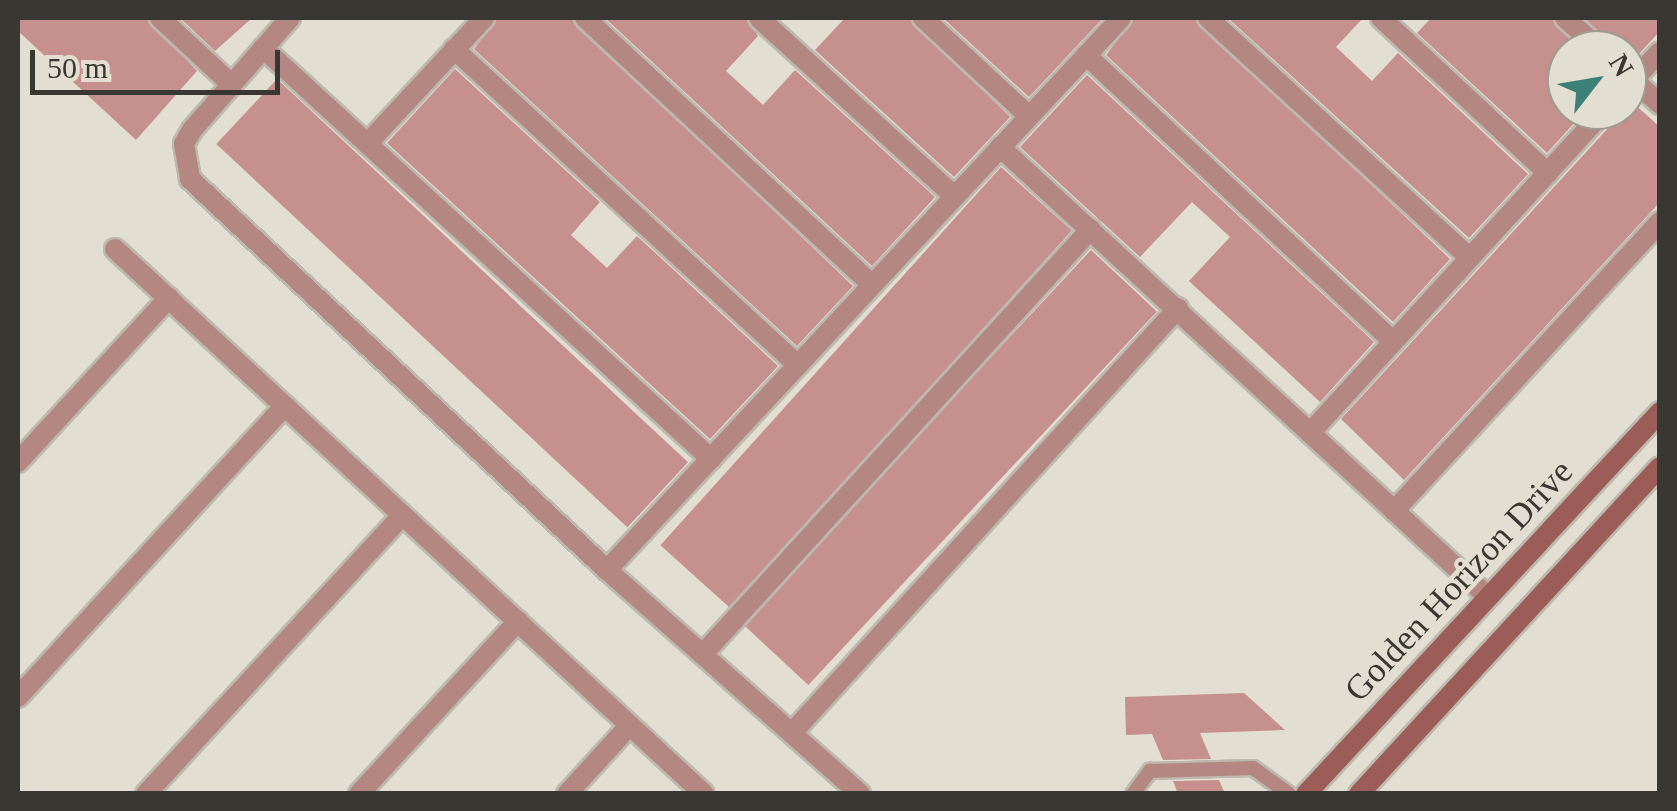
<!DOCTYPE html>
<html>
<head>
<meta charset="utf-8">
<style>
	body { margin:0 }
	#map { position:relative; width:1677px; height:811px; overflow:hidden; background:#e2ded1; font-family:"Times New Roman",serif }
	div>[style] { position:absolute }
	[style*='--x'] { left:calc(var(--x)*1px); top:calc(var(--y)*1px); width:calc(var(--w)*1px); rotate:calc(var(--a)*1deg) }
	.building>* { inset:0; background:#c6908e; transform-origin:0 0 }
	.roads { filter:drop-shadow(2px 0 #bdb9ae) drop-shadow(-2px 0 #bdb9ae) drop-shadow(0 2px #bdb9ae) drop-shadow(0 -2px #bdb9ae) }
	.lane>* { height:14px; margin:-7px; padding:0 7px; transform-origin:7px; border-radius:7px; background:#b58783 }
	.street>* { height:20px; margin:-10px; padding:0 10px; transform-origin:10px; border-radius:10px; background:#b58783 }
	.secondary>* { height:20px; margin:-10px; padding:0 10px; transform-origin:10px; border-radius:10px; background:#9c5c58 }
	span { translate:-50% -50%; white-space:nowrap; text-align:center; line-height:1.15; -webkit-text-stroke:9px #e2ded1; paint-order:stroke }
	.street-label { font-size:35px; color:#393732 }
	.frame { position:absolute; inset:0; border:20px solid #393732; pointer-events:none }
	.north { position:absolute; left:1547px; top:30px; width:100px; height:100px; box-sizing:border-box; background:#e2ded1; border:2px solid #9e9b91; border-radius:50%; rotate:59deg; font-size:28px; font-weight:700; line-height:40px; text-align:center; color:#393732 }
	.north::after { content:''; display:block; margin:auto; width:35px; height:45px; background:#3c8177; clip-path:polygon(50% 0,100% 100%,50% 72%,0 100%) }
	.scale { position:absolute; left:30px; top:50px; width:250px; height:45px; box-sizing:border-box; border:5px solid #393732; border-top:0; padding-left:12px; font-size:30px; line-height:35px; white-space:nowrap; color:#393732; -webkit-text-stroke:8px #e2ded1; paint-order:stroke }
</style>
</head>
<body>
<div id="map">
	<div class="building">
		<div style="clip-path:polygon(18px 18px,147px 18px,197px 71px,136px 140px,18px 31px)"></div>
		<div style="clip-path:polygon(180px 18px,252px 18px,215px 51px)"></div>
		<div style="clip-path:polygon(497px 18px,572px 18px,853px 286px,797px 346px,474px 49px)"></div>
		<div style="clip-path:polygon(605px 18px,746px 18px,758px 36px,726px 71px,763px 105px,795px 70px,935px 197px,872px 266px)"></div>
		<div style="clip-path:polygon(845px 18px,910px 18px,1010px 117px,954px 177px,815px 50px)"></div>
		<div style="clip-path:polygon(943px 18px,1103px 18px,1029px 97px)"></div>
		<div style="clip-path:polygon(1134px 18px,1195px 18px,1450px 259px,1393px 322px,1106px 55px)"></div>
		<div style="clip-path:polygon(1228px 18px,1363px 18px,1336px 47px,1372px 81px,1398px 53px,1528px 174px,1469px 238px)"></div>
		<div style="clip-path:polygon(1431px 18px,1552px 18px,1580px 50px,1567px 50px,1567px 110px,1586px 110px,1547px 153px,1417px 33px)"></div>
		<div style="clip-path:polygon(1585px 18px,1660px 18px,1660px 31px,1638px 55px,1614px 50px)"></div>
		<div style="clip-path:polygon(455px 69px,600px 202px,571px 235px,607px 268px,637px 236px,778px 366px,710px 439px,387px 143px)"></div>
		<div style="clip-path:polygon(1087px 75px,1374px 342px,1320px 402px,1189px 281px,1230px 237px,1192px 202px,1140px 257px,1020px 147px)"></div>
		<div style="left:277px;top:79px;width:562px;height:89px;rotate:43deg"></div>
		<div style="clip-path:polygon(1632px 102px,1660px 127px,1660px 202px,1404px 480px,1341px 419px)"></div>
		<div style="left:1001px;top:167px;width:95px;height:509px;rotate:42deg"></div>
		<div style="left:1091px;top:250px;width:90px;height:511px;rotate:43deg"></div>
		<div style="clip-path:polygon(1244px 693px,1285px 730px,1200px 733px,1211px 759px,1163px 760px,1152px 734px,1126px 735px,1125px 697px)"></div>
		<div style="clip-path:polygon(1219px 780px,1225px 794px,1178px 794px,1173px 781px)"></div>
	</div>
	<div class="roads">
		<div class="lane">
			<div style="--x:1133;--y:794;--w:29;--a:-54"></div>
			<div style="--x:1150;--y:771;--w:103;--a:-1.7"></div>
			<div style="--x:1253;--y:768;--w:44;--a:35.8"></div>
		</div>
		<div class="street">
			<div style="--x:160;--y:18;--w:97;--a:42.9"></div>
			<div style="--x:290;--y:18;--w:149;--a:131.2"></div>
			<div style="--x:192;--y:130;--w:16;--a:120"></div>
			<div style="--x:184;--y:144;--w:36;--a:80"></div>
			<div style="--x:190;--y:179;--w:572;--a:43.16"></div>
			<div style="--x:607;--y:570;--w:338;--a:41.5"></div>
			<div style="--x:585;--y:18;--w:392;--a:42.9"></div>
			<div style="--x:759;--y:18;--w:265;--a:42.4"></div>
			<div style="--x:923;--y:18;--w:144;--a:42.8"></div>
			<div style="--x:1208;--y:18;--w:355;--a:42.5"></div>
			<div style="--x:1381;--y:18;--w:228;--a:42.9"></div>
			<div style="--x:1565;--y:18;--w:48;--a:41.6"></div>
			<div style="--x:263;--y:48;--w:608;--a:42.53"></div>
			<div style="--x:454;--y:49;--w:467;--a:42.6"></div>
			<div style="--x:1086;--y:55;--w:420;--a:43"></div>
			<div style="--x:1627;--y:74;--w:45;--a:42.3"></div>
			<div style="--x:1627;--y:86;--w:47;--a:-45.9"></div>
			<div style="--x:367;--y:144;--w:172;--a:-47.1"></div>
			<div style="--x:1000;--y:147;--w:664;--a:42.68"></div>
			<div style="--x:115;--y:249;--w:802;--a:42.78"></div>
			<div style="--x:1310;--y:433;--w:437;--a:-47.6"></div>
			<div style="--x:18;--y:462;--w:223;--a:-47.4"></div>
			<div style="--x:1394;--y:511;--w:393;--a:-47.4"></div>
			<div style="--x:607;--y:570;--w:754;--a:-47.04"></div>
			<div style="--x:703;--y:654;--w:575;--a:-47.61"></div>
			<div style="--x:18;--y:697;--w:395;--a:-47.5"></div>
			<div style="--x:792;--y:733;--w:574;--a:-47.75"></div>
			<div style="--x:146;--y:794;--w:379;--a:-47.4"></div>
			<div style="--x:359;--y:794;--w:235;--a:-47.4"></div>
			<div style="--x:567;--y:794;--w:93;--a:-47.6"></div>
		</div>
		<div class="secondary">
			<div style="--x:1306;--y:794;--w:521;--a:-47.18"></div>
			<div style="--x:1359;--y:794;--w:444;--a:-47.4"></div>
		</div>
	</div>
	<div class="street-label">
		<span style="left:1459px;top:581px;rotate:-47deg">Golden Horizon Drive</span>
	</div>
	<div class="frame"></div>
	<div class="north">N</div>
	<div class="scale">50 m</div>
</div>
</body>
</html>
